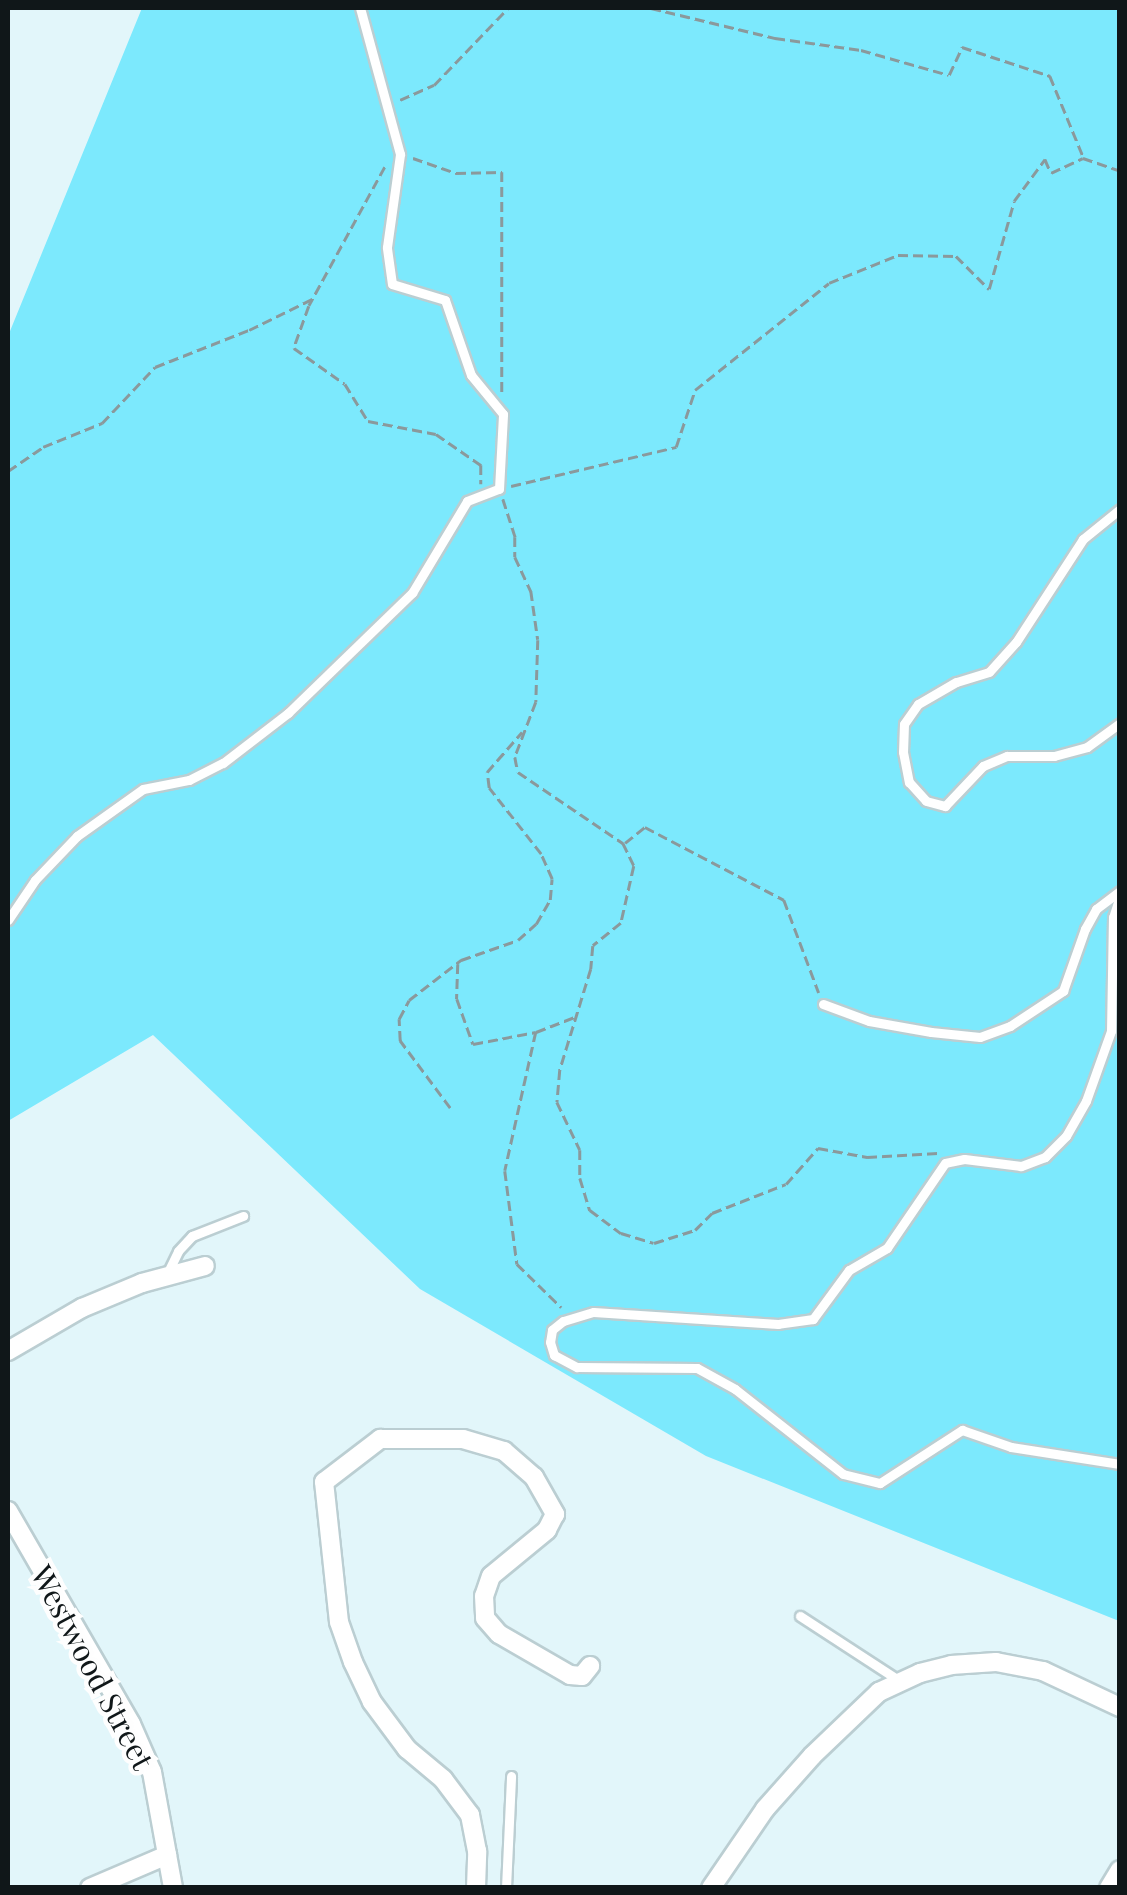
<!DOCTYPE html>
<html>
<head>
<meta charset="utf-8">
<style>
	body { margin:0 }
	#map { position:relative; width:1127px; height:1895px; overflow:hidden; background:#e2f6fa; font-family:"Playfair Display",serif }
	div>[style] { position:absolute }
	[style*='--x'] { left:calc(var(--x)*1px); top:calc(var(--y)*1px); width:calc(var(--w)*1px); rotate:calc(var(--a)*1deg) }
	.green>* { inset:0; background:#7ce9fd }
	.path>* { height:2.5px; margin-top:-1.25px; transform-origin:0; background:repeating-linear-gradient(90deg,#8a999c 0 10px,transparent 0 15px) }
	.roads { filter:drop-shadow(2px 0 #bbced2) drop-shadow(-2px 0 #bbced2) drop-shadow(0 2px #bbced2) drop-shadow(0 -2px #bbced2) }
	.lane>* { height:9px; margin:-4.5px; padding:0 4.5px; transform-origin:4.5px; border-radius:4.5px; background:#fff }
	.street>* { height:18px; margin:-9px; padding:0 9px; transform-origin:9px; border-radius:9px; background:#fff }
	span { translate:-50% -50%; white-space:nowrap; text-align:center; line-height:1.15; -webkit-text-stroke:9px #fefefe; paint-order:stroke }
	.street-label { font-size:30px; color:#101719 }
	.frame { position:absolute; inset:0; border:10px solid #101719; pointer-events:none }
</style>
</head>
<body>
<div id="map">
	<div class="green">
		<div style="clip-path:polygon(142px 8px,1119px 8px,1119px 1621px,706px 1456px,420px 1289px,153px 1035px,8px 1121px,8px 336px)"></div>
	</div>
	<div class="path">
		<div style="--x:651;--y:8;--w:128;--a:13.6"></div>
		<div style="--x:775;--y:38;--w:87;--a:7.9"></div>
		<div style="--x:861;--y:50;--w:91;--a:15.9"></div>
		<div style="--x:949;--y:75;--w:31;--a:-65"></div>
		<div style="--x:962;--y:47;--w:93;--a:18.2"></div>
		<div style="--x:1050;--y:76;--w:87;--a:67.6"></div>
		<div style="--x:400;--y:100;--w:37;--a:-24"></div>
		<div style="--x:434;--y:85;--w:107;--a:-46.1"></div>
		<div style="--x:413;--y:158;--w:46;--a:19.2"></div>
		<div style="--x:456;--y:173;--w:46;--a:-1.2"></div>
		<div style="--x:502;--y:172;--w:220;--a:90"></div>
		<div style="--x:385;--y:167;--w:158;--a:118.7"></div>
		<div style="--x:309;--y:306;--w:45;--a:109.7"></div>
		<div style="--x:294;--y:348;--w:62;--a:35.2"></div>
		<div style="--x:345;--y:384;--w:44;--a:58.1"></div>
		<div style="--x:368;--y:421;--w:69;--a:10.8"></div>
		<div style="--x:436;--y:434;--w:55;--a:34.6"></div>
		<div style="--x:481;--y:465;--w:19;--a:90"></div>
		<div style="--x:8;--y:471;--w:42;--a:-34.4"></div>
		<div style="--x:43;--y:447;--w:64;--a:-22.1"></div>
		<div style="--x:102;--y:423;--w:77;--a:-46.6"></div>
		<div style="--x:155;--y:367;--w:101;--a:-21.5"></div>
		<div style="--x:249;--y:330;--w:70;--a:-26.2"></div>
		<div style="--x:511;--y:486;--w:170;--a:-13.3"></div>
		<div style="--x:676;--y:447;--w:60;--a:-71.6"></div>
		<div style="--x:695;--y:390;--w:171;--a:-38.6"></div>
		<div style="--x:829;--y:283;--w:74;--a:-22.1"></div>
		<div style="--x:898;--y:255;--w:58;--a:1"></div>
		<div style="--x:956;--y:256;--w:47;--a:45"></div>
		<div style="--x:989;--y:289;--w:91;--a:-74.1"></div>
		<div style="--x:1014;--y:201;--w:52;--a:-53.6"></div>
		<div style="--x:1045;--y:159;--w:15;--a:67"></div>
		<div style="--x:1051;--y:173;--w:35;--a:-25"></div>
		<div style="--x:1083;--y:158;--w:39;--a:19"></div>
		<div style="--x:503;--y:499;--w:40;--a:72"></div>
		<div style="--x:515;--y:537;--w:20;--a:90"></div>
		<div style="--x:515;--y:557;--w:38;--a:65"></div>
		<div style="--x:531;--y:591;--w:49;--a:81.9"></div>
		<div style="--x:538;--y:640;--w:62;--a:91.8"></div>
		<div style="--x:536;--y:702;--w:59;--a:110.9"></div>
		<div style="--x:515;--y:757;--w:15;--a:79"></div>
		<div style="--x:518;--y:772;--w:127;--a:34.1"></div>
		<div style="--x:623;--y:843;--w:25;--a:64"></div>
		<div style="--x:634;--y:866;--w:58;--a:102.8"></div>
		<div style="--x:621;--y:923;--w:36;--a:141"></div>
		<div style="--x:593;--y:946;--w:23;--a:95"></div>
		<div style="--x:591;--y:969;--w:106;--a:107.1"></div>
		<div style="--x:560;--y:1070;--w:32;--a:95"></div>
		<div style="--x:557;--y:1102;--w:53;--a:64.4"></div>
		<div style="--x:580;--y:1150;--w:28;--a:90"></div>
		<div style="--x:580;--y:1178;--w:34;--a:73"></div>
		<div style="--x:590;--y:1210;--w:39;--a:37"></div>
		<div style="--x:621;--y:1233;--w:34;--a:17"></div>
		<div style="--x:654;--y:1243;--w:43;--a:-17.6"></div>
		<div style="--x:695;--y:1230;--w:24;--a:-45"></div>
		<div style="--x:712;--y:1213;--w:79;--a:-21.4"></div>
		<div style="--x:786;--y:1184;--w:48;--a:-48.4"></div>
		<div style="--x:818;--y:1148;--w:50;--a:10.4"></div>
		<div style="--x:867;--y:1157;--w:71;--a:-3.2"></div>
		<div style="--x:625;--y:843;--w:26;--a:-39"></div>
		<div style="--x:645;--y:827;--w:157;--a:27.7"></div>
		<div style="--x:784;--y:900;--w:99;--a:69.4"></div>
		<div style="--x:458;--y:964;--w:35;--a:92"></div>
		<div style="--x:457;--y:999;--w:48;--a:70.4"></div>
		<div style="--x:473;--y:1044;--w:64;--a:-10.8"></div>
		<div style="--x:536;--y:1032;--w:44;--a:-21.3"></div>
		<div style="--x:536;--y:1032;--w:142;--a:102.6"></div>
		<div style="--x:505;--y:1171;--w:94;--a:82.6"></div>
		<div style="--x:517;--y:1264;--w:62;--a:44.3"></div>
		<div style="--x:450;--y:1108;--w:84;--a:-126.7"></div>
		<div style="--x:400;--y:1041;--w:22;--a:-93"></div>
		<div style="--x:399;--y:1019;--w:21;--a:-62"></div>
		<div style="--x:409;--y:1000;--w:66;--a:-37.6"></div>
		<div style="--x:461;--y:960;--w:60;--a:-19.3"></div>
		<div style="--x:518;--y:940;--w:24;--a:-42"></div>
		<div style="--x:536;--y:924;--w:28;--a:-60"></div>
		<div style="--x:550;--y:900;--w:21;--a:-85"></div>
		<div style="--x:552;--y:879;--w:27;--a:-114"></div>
		<div style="--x:541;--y:854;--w:84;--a:-128.2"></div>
		<div style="--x:489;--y:788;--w:16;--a:-97"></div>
		<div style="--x:487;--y:772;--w:53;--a:-48.8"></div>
	</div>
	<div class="roads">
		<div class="lane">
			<div style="--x:1120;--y:509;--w:48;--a:141"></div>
			<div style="--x:1083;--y:539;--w:123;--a:123"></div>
			<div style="--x:1016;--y:642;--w:40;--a:132"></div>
			<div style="--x:989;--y:672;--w:34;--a:163"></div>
			<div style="--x:956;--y:682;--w:44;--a:149.9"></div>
			<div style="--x:918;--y:704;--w:24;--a:125"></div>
			<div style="--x:904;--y:724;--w:28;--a:92"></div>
			<div style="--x:903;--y:752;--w:31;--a:79"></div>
			<div style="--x:909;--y:782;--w:25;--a:48"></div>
			<div style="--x:926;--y:801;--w:20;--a:15"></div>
			<div style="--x:945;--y:806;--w:55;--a:-46.5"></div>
			<div style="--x:983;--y:766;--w:26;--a:-23"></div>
			<div style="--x:1007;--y:756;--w:47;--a:0"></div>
			<div style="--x:1054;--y:756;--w:34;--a:-15"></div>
			<div style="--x:1087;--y:747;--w:41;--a:-36"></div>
			<div style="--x:1120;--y:896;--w:22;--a:108"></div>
			<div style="--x:1113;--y:917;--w:114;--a:91"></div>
			<div style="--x:1111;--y:1031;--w:74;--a:109.7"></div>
			<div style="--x:1086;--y:1101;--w:40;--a:119.7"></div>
			<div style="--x:1066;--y:1136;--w:30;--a:135"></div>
			<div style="--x:1045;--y:1157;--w:26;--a:159"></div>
			<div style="--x:1021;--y:1166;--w:57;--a:-173"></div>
			<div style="--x:964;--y:1159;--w:19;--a:168"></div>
			<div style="--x:945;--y:1163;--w:103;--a:124.3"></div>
			<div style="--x:887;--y:1248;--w:44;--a:149.9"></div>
			<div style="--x:849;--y:1270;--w:61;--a:126.3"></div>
			<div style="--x:813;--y:1319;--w:35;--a:172"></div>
			<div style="--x:778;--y:1324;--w:185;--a:-176.3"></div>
			<div style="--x:593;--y:1312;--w:31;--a:163"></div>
			<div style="--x:563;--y:1321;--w:14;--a:141"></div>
			<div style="--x:552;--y:1330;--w:12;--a:99"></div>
			<div style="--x:550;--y:1342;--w:14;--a:73"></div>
			<div style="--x:554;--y:1355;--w:26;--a:28"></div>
			<div style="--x:577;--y:1367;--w:120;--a:0.5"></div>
			<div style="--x:697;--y:1368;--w:43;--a:28.9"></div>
			<div style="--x:735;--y:1389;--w:137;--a:38.2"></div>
			<div style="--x:843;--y:1474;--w:38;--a:14"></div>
			<div style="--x:880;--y:1483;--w:98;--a:-32.9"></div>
			<div style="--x:962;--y:1430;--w:52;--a:19.1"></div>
			<div style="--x:1011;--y:1447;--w:110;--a:8.9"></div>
			<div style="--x:8;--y:920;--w:48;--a:-56"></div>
			<div style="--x:35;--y:880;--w:61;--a:-46.3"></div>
			<div style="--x:77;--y:836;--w:81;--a:-35.5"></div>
			<div style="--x:143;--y:789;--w:47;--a:-11.1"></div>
			<div style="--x:189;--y:780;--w:38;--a:-27"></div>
			<div style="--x:223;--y:763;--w:82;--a:-37.6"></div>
			<div style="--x:288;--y:713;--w:173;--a:-44.1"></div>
			<div style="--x:412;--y:593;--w:107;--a:-59.1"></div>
			<div style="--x:467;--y:501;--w:34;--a:-21"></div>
			<div style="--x:499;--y:489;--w:75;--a:-86.9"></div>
			<div style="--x:503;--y:414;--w:50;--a:-129.4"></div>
			<div style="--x:471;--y:375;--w:79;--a:-109.1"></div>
			<div style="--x:445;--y:300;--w:55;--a:-163.2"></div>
			<div style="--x:392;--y:284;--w:37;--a:-98"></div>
			<div style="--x:387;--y:247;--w:94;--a:-82"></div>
			<div style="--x:400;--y:154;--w:151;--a:-105.3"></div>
			<div style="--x:823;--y:1004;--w:49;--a:20.3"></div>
			<div style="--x:869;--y:1021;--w:63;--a:10.1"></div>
			<div style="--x:931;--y:1032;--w:49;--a:5.8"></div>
			<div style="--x:980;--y:1037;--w:32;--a:-20"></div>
			<div style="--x:1010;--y:1026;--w:64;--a:-33.4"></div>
			<div style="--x:1063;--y:991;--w:66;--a:-70.5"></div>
			<div style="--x:1085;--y:929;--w:23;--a:-61"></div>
			<div style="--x:1096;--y:909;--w:30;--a:-37"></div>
			<div style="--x:167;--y:1274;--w:25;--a:-64"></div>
			<div style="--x:178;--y:1251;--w:21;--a:-47"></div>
			<div style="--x:192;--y:1236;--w:55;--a:-21.4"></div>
			<div style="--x:800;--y:1616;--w:117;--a:33.1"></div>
			<div style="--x:506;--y:1888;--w:112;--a:-87.4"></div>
		</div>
		<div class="street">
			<div style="--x:8;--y:1351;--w:86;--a:-30.2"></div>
			<div style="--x:82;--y:1308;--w:65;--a:-22.6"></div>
			<div style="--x:142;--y:1283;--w:65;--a:-15.1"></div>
			<div style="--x:8;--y:1511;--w:246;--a:60"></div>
			<div style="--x:131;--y:1724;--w:52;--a:66.4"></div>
			<div style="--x:152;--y:1772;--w:118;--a:79.7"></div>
			<div style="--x:90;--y:1888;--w:84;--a:-23.2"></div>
			<div style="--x:476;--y:1888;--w:37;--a:-88"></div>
			<div style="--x:477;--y:1851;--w:37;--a:-101"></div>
			<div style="--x:470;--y:1815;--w:45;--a:-126.9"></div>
			<div style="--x:443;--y:1779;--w:47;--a:-140.2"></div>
			<div style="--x:407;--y:1749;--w:59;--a:-126.7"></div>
			<div style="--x:372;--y:1702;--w:44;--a:-115.4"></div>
			<div style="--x:353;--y:1662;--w:42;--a:-109.3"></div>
			<div style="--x:339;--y:1622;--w:141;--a:-96.1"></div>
			<div style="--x:324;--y:1482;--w:71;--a:-37.5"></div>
			<div style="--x:380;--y:1439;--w:83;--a:0"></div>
			<div style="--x:463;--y:1439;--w:43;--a:16.3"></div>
			<div style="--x:504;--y:1451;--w:40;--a:41"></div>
			<div style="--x:534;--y:1477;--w:43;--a:60.4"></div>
			<div style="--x:555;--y:1514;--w:18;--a:117"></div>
			<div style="--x:547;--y:1530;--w:72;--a:140.6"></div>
			<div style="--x:491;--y:1576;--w:21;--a:109"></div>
			<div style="--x:484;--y:1596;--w:22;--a:87"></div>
			<div style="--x:485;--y:1618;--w:21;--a:49"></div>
			<div style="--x:499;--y:1634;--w:82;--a:30"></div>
			<div style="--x:570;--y:1675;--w:12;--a:5"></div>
			<div style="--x:582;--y:1676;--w:13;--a:-51"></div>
			<div style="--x:711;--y:1888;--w:96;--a:-55.6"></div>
			<div style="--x:765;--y:1809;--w:71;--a:-48.4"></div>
			<div style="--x:812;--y:1756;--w:93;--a:-43.7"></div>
			<div style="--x:879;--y:1692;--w:45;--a:-24.9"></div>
			<div style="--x:920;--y:1673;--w:32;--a:-14"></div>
			<div style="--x:951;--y:1665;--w:45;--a:-3.8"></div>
			<div style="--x:996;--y:1662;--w:48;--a:10.8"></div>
			<div style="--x:1043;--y:1671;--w:85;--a:25.1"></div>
			<div style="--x:1109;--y:1888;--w:21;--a:-59"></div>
		</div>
	</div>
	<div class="street-label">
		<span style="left:93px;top:1667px;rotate:62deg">Westwood Street</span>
	</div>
	<div class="frame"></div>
</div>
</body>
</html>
